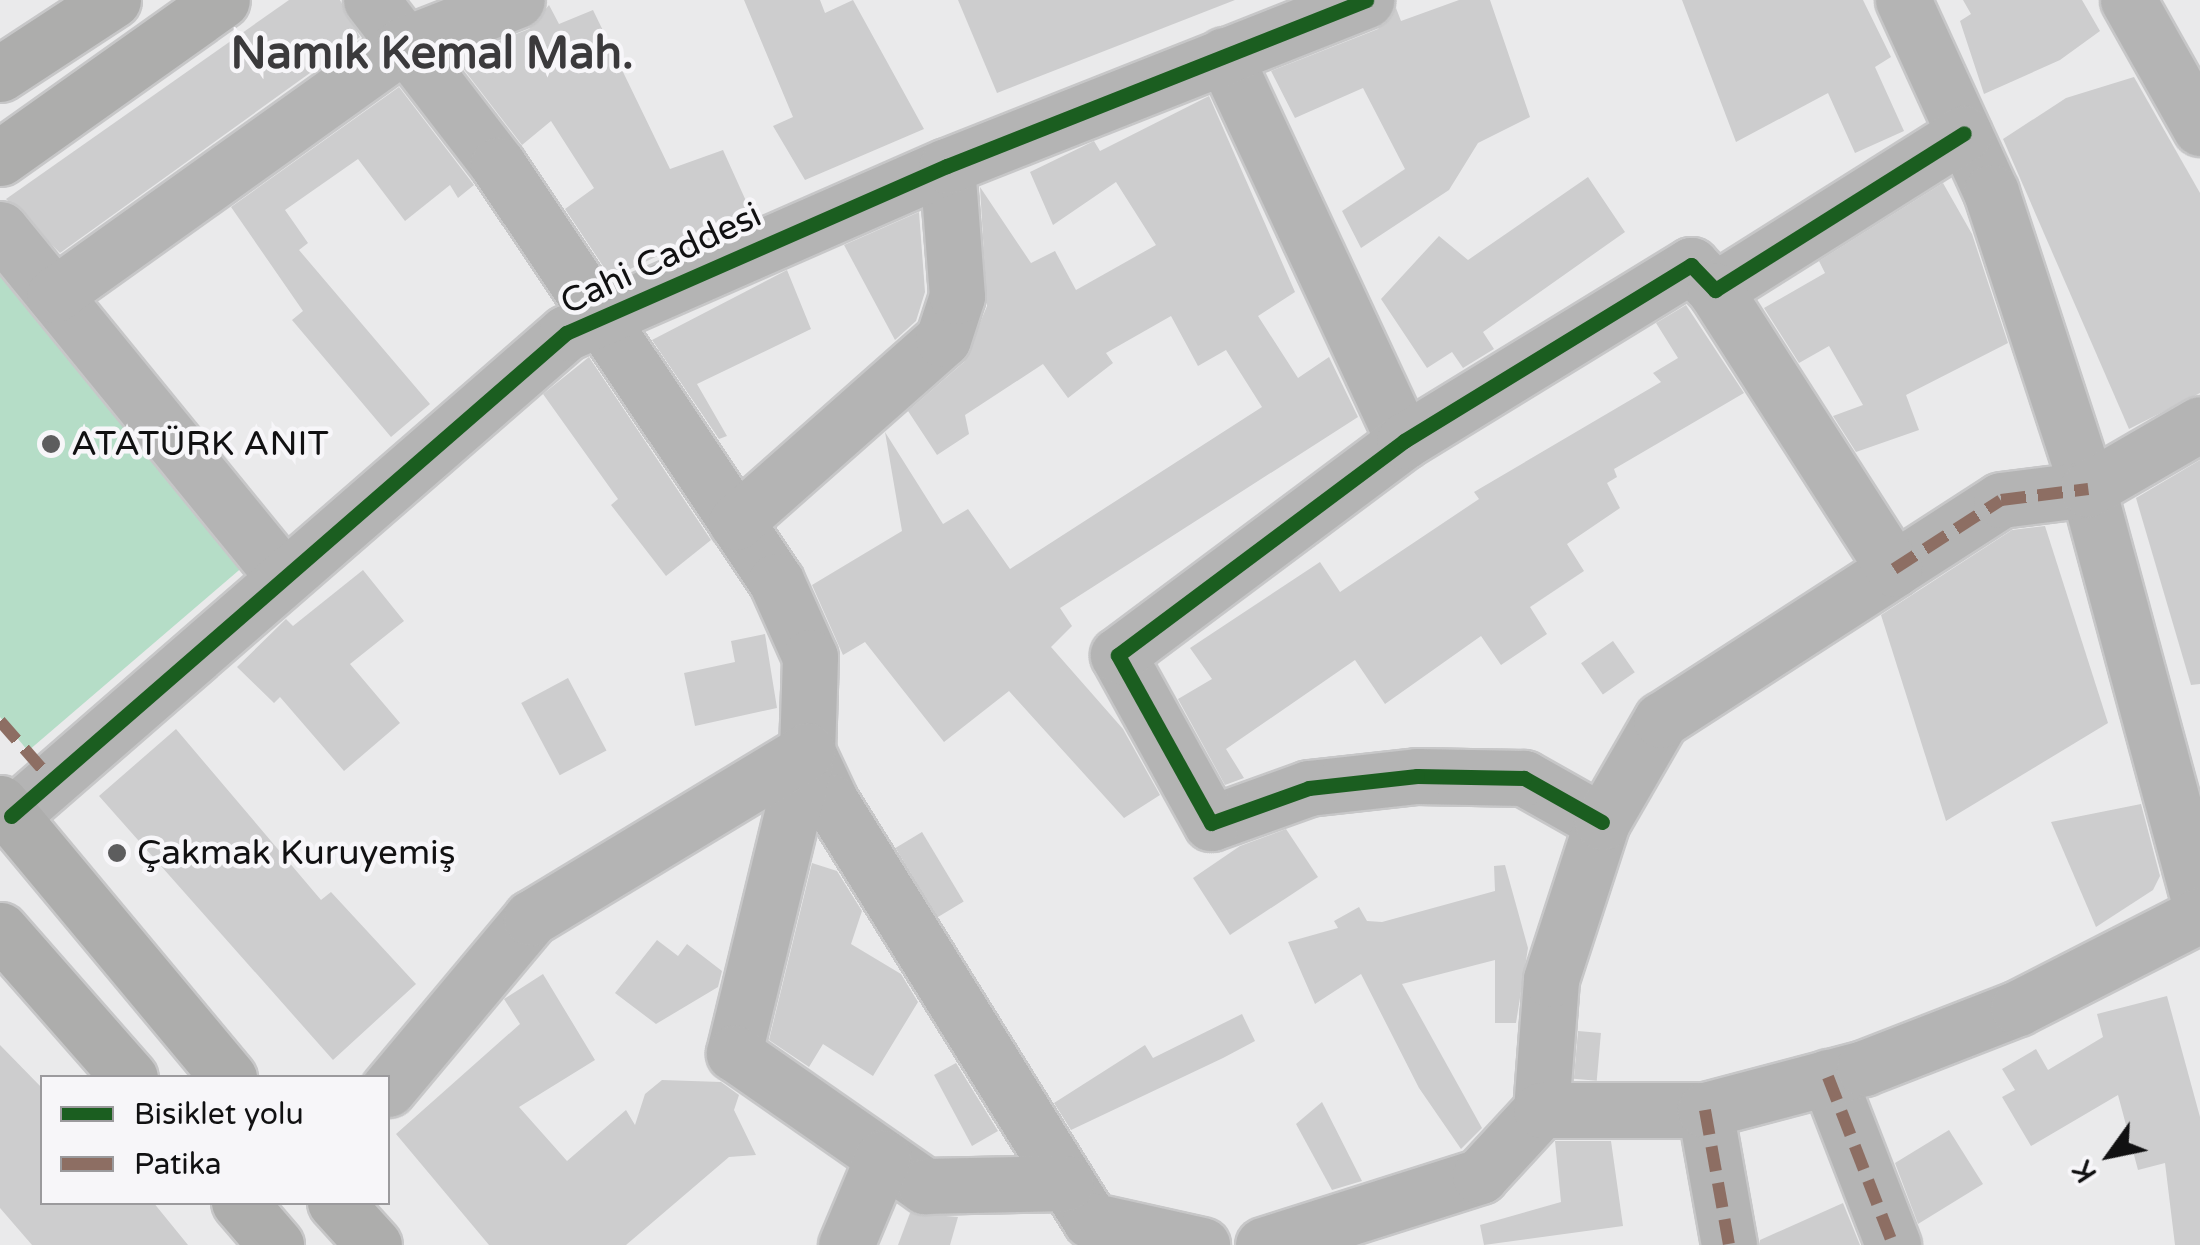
<!DOCTYPE html>
<html>
<head>
<meta charset="utf-8">
<style>
	body { margin:0 }
	#map { position:relative; width:2200px; height:1245px; overflow:hidden; background:#eaeaeb; font-family:"Varela Round",sans-serif }
	div>[style] { position:absolute }
	[style*='--x'] { left:calc(var(--x)*1px); top:calc(var(--y)*1px); width:calc(var(--w)*1px); rotate:calc(var(--a)*1deg) }
	.green>* { inset:0; background:#b5ddc7 }
	.building>* { inset:0; background:#cdcdce; transform-origin:0 0 }
	.roads { filter:drop-shadow(2px 0 #c7c7c8) drop-shadow(-2px 0 #c7c7c8) drop-shadow(0 2px #c7c7c8) drop-shadow(0 -2px #c7c7c8) }
	.minor>* { height:55px; margin:-27.5px; padding:0 27.5px; transform-origin:27.5px; border-radius:27.5px; background:#b4b4b4 }
	.major>* { height:55px; margin:-27.5px; padding:0 27.5px; transform-origin:27.5px; border-radius:27.5px; background:#adadac }
	.quiet>* { height:12px; margin-top:-6px; transform-origin:0; background:repeating-linear-gradient(90deg,#8d6e63 0 25px,transparent 0 37px) }
	.cycleway>* { height:15px; margin:-7.5px; padding:0 7.5px; transform-origin:7.5px; border-radius:7.5px; background:#1b5e20 }
	.dots>* { width:28px; height:28px; translate:-50% -50%; box-sizing:border-box; border:5px solid #f7f6f9; border-radius:50% }
	span { translate:-50% -50%; white-space:nowrap; text-align:center; line-height:1.15; -webkit-text-stroke:9px #f7f6f9; paint-order:stroke }
	.street-label { font-size:35px; color:#111112 }
	.poi-label { font-size:35px; color:#111112 }
	.left { translate:0 -50%; text-align:left }
	.district-label { font-size:45px; color:#3b3a3c; font-weight:700 }
	.legend { position:absolute; left:40px; top:1075px; width:350px; height:130px; box-sizing:border-box; background:#f7f6f9; border:2px solid #9b9a9d; margin:0; padding:12px 18px; list-style:none; font-size:30px; color:#111112 }
	.legend li { display:flex; align-items:center; gap:20px; height:50px }
	.legend b { width:50px; border:2px solid #9b9a9d }
	.north { position:absolute; left:2060px; top:1105px; width:100px; height:100px; -webkit-text-stroke:8px #f7f6f9; paint-order:stroke; rotate:237deg; font-size:28px; font-weight:700; line-height:40px; text-align:center; color:#111112 }
	.north::after { content:''; display:block; margin:auto; width:35px; height:45px; background:#111112; clip-path:polygon(50% 0,100% 100%,50% 72%,0 100%) }
</style>
</head>
<body>
<div id="map">
	<div class="green">
		<div style="clip-path:polygon(0 259px,245px 565px,28px 751px,0 717px)"></div>
	</div>
	<div class="building">
		<div style="clip-path:polygon(289px 0,340px 0,360px 37px,60px 253px,6px 199px)"></div>
		<div style="clip-path:polygon(744px 0,820px 0,825px 13px,853px 0,924px 129px,805px 180px,773px 126px,793px 117px)"></div>
		<div style="clip-path:polygon(958px 0,1235px 0,997px 93px)"></div>
		<div style="clip-path:polygon(1459px 0,1490px 0,1530px 117px,1478px 143px,1449px 190px,1361px 248px,1342px 211px,1405px 169px,1363px 88px,1295px 118px,1271px 71px,1378px 29px,1396px 8px,1401px 21px)"></div>
		<div style="clip-path:polygon(1682px 0,1863px 0,1891px 57px,1875px 67px,1904px 131px,1855px 153px,1828px 93px,1736px 142px)"></div>
		<div style="clip-path:polygon(1963px 0,2082px 0,2100px 31px,2060px 60px,1984px 94px,1960px 21px,1971px 14px)"></div>
		<div style="clip-path:polygon(549px 5px,559px 24px,593px 10px,670px 169px,723px 150px,751px 212px,611px 278px,565px 209px,594px 188px,551px 121px,522px 145px,455px 58px,529px 29px)"></div>
		<div style="clip-path:polygon(2134px 77px,2200px 193px,2200px 393px,2129px 429px,2003px 139px,2066px 98px)"></div>
		<div style="clip-path:polygon(399px 87px,474px 185px,458px 198px,450px 185px,405px 221px,358px 159px,285px 210px,308px 243px,299px 250px,430px 404px,391px 437px,292px 320px,303px 311px,231px 207px)"></div>
		<div style="clip-path:polygon(1209px 96px,1295px 292px,1258px 316px,1298px 378px,1329px 357px,1358px 417px,1060px 608px,1072px 626px,1051px 647px,1123px 729px,1160px 795px,1124px 818px,1009px 691px,944px 742px,865px 642px,843px 655px,812px 585px,902px 531px,885px 432px,943px 524px,968px 509px,1010px 569px,1262px 407px,1226px 350px,1198px 366px,1171px 316px,1106px 353px,1113px 363px,1068px 398px,1043px 364px,965px 415px,969px 434px,937px 455px,908px 411px,964px 362px,987px 306px,980px 187px,1031px 263px,1055px 251px,1076px 290px,1156px 245px,1116px 182px,1053px 225px,1030px 172px,1094px 141px,1100px 151px)"></div>
		<div style="clip-path:polygon(1588px 177px,1625px 232px,1483px 332px,1494px 349px,1463px 368px,1452px 352px,1427px 368px,1381px 299px,1439px 236px,1468px 260px)"></div>
		<div style="clip-path:polygon(1943px 183px,1972px 234px,2008px 343px,1906px 395px,1919px 430px,1856px 452px,1833px 416px,1863px 405px,1829px 346px,1799px 363px,1764px 308px,1825px 273px,1819px 261px)"></div>
		<div style="clip-path:polygon(919px 212px,925px 292px,916px 321px,895px 340px,844px 245px)"></div>
		<div style="clip-path:polygon(787px 270px,811px 329px,697px 384px,727px 436px,719px 439px,652px 340px)"></div>
		<div style="clip-path:polygon(1686px 305px,1744px 393px,1614px 469px,1617px 477px,1607px 483px,1620px 508px,1567px 544px,1584px 571px,1530px 607px,1547px 634px,1501px 665px,1481px 636px,1385px 704px,1355px 660px,1226px 749px,1244px 778px,1225px 785px,1178px 699px,1212px 679px,1190px 648px,1320px 562px,1340px 592px,1479px 499px,1474px 492px,1661px 382px,1653px 373px,1678px 358px,1656px 323px)"></div>
		<div style="clip-path:polygon(589px 357px,711px 540px,666px 576px,611px 505px,618px 499px,543px 394px)"></div>
		<div style="clip-path:polygon(2200px 460px,2200px 684px,2191px 685px,2136px 498px)"></div>
		<div style="clip-path:polygon(2045px 526px,2108px 723px,1946px 821px,1881px 615px,2012px 530px)"></div>
		<div style="clip-path:polygon(363px 570px,404px 621px,350px 664px,400px 723px,344px 771px,280px 697px,274px 703px,237px 667px,286px 619px,293px 626px)"></div>
		<div style="clip-path:polygon(765px 634px,777px 708px,695px 726px,684px 673px,735px 662px,731px 641px)"></div>
		<div style="left:1613px;top:641px;width:38px;height:39px;rotate:55deg"></div>
		<div style="left:568px;top:678px;width:82px;height:53px;rotate:62deg"></div>
		<div style="clip-path:polygon(176px 729px,321px 900px,331px 892px,416px 984px,333px 1060px,99px 796px)"></div>
		<div style="clip-path:polygon(2141px 804px,2160px 876px,2153px 890px,2096px 927px,2051px 822px)"></div>
		<div style="clip-path:polygon(1286px 829px,1318px 877px,1230px 935px,1193px 878px,1240px 846px)"></div>
		<div style="left:922px;top:832px;width:81px;height:31px;rotate:59deg"></div>
		<div style="clip-path:polygon(812px 863px,837px 871px,862px 911px,851px 944px,901px 974px,918px 1002px,873px 1076px,823px 1044px,809px 1067px,769px 1040px)"></div>
		<div style="clip-path:polygon(1505px 865px,1528px 948px,1516px 1023px,1495px 1023px,1495px 960px,1402px 984px,1482px 1128px,1461px 1149px,1419px 1088px,1361px 974px,1315px 1004px,1288px 942px,1338px 928px,1334px 921px,1359px 907px,1367px 921px,1382px 922px,1495px 891px,1494px 866px)"></div>
		<div style="clip-path:polygon(657px 940px,678px 956px,687px 944px,722px 971px,718px 987px,656px 1024px,615px 993px)"></div>
		<div style="clip-path:polygon(543px 974px,595px 1060px,519px 1107px,567px 1161px,626px 1110px,635px 1125px,645px 1094px,662px 1080px,721px 1082px,739px 1095px,734px 1110px,756px 1155px,729px 1157px,626px 1245px,489px 1245px,396px 1134px,520px 1024px,504px 999px)"></div>
		<div style="clip-path:polygon(2167px 996px,2200px 1117px,2200px 1245px,2175px 1245px,2165px 1163px,2138px 1170px,2118px 1095px,2031px 1146px,2002px 1097px,2015px 1090px,2002px 1069px,2036px 1049px,2048px 1070px,2103px 1037px,2097px 1014px)"></div>
		<div style="clip-path:polygon(1242px 1014px,1255px 1041px,1223px 1058px,1071px 1130px,1054px 1103px,1145px 1045px,1153px 1058px)"></div>
		<div style="left:1578px;top:1031px;width:23px;height:48px;rotate:5deg"></div>
		<div style="clip-path:polygon(0 1045px,42px 1088px,42px 1202px,153px 1202px,188px 1245px,32px 1245px,0 1208px)"></div>
		<div style="clip-path:polygon(956px 1063px,998px 1131px,972px 1146px,934px 1075px)"></div>
		<div style="clip-path:polygon(1322px 1102px,1362px 1181px,1332px 1190px,1296px 1124px)"></div>
		<div style="clip-path:polygon(1949px 1130px,1983px 1184px,1918px 1224px,1895px 1163px)"></div>
		<div style="clip-path:polygon(1555px 1141px,1611px 1141px,1623px 1226px,1484px 1245px,1480px 1225px,1561px 1202px)"></div>
		<div style="clip-path:polygon(1843px 1203px,1860px 1245px,1759px 1245px,1760px 1240px)"></div>
		<div style="clip-path:polygon(910px 1213px,958px 1217px,950px 1245px,898px 1245px)"></div>
	</div>
	<div class="roads">
		<div class="minor">
			<div style="--x:371;--y:0;--w:208;--a:52.4"></div>
			<div style="--x:498;--y:165;--w:500;--a:56.25"></div>
			<div style="--x:776;--y:581;--w:83;--a:65.9"></div>
			<div style="--x:810;--y:657;--w:94;--a:91.8"></div>
			<div style="--x:807;--y:751;--w:56;--a:64.8"></div>
			<div style="--x:831;--y:802;--w:492;--a:58.2"></div>
			<div style="--x:1090;--y:1220;--w:115;--a:12.6"></div>
			<div style="--x:1903;--y:0;--w:211;--a:65.4"></div>
			<div style="--x:1991;--y:192;--w:312;--a:71.9"></div>
			<div style="--x:2088;--y:489;--w:429;--a:74.9"></div>
			<div style="--x:2128;--y:0;--w:147;--a:60.6"></div>
			<div style="--x:1224;--y:55;--w:426;--a:65"></div>
			<div style="--x:0;--y:229;--w:445;--a:50.8"></div>
			<div style="--x:54;--y:295;--w:432;--a:-35.6"></div>
			<div style="--x:405;--y:44;--w:120;--a:-21.4"></div>
			<div style="--x:736;--y:522;--w:276;--a:-41.5"></div>
			<div style="--x:943;--y:339;--w:45;--a:-72"></div>
			<div style="--x:957;--y:296;--w:130;--a:-94.4"></div>
			<div style="--x:1894;--y:569;--w:127;--a:-32.8"></div>
			<div style="--x:2001;--y:500;--w:88;--a:-7.2"></div>
			<div style="--x:2088;--y:489;--w:129;--a:-30.1"></div>
			<div style="--x:807;--y:751;--w:311;--a:103.6"></div>
			<div style="--x:734;--y:1053;--w:233;--a:34.9"></div>
			<div style="--x:925;--y:1186;--w:141;--a:-1.2"></div>
			<div style="--x:11;--y:816;--w:736;--a:-41.03"></div>
			<div style="--x:566;--y:333;--w:416;--a:-23.7"></div>
			<div style="--x:947;--y:166;--w:451;--a:-21.6"></div>
			<div style="--x:1602;--y:822;--w:90;--a:-150.6"></div>
			<div style="--x:1524;--y:778;--w:107;--a:-178.9"></div>
			<div style="--x:1417;--y:776;--w:109;--a:173.7"></div>
			<div style="--x:1309;--y:788;--w:104;--a:160.3"></div>
			<div style="--x:1211;--y:823;--w:192;--a:-119"></div>
			<div style="--x:1118;--y:655;--w:357;--a:-36.8"></div>
			<div style="--x:1404;--y:441;--w:337;--a:-31.5"></div>
			<div style="--x:1691;--y:265;--w:35;--a:46"></div>
			<div style="--x:1715;--y:290;--w:294;--a:-32.2"></div>
			<div style="--x:1828;--y:1077;--w:180;--a:68.8"></div>
			<div style="--x:388;--y:1089;--w:223;--a:-50.1"></div>
			<div style="--x:531;--y:918;--w:323;--a:-31.2"></div>
			<div style="--x:1541;--y:1110;--w:131;--a:-85.6"></div>
			<div style="--x:1551;--y:979;--w:165;--a:-72"></div>
			<div style="--x:1602;--y:822;--w:118;--a:-60"></div>
			<div style="--x:1661;--y:720;--w:278;--a:-32.9"></div>
			<div style="--x:1894;--y:569;--w:331;--a:-122.7"></div>
			<div style="--x:1705;--y:1110;--w:137;--a:79.9"></div>
			<div style="--x:846;--y:1245;--w:95;--a:-67.2"></div>
			<div style="--x:1263;--y:1245;--w:228;--a:-17.6"></div>
			<div style="--x:1480;--y:1176;--w:90;--a:-47.3"></div>
			<div style="--x:1541;--y:1110;--w:164;--a:0"></div>
			<div style="--x:1705;--y:1110;--w:164;--a:-14.8"></div>
			<div style="--x:1864;--y:1068;--w:165;--a:-21.3"></div>
			<div style="--x:2018;--y:1008;--w:204;--a:-27.1"></div>
		</div>
		<div class="major">
			<div style="--x:0;--y:74;--w:135;--a:-33.2"></div>
			<div style="--x:0;--y:158;--w:272;--a:-35.4"></div>
			<div style="--x:0;--y:803;--w:358;--a:50.2"></div>
			<div style="--x:0;--y:930;--w:197;--a:48.7"></div>
			<div style="--x:239;--y:1202;--w:57;--a:49.3"></div>
			<div style="--x:335;--y:1202;--w:58;--a:47.8"></div>
		</div>
	</div>
	<div class="quiet">
		<div style="--x:1894;--y:569;--w:127;--a:-32.8"></div>
		<div style="--x:2001;--y:500;--w:88;--a:-7.2"></div>
		<div style="--x:0;--y:721;--w:77;--a:48.7"></div>
		<div style="--x:1828;--y:1077;--w:180;--a:68.8"></div>
		<div style="--x:1705;--y:1110;--w:137;--a:79.9"></div>
	</div>
	<div class="cycleway">
		<div style="--x:11;--y:816;--w:736;--a:-41.03"></div>
		<div style="--x:566;--y:333;--w:416;--a:-23.7"></div>
		<div style="--x:947;--y:166;--w:451;--a:-21.6"></div>
		<div style="--x:1602;--y:822;--w:90;--a:-150.6"></div>
		<div style="--x:1524;--y:778;--w:107;--a:-178.9"></div>
		<div style="--x:1417;--y:776;--w:109;--a:173.7"></div>
		<div style="--x:1309;--y:788;--w:104;--a:160.3"></div>
		<div style="--x:1211;--y:823;--w:192;--a:-119"></div>
		<div style="--x:1118;--y:655;--w:357;--a:-36.8"></div>
		<div style="--x:1404;--y:441;--w:337;--a:-31.5"></div>
		<div style="--x:1691;--y:265;--w:35;--a:46"></div>
		<div style="--x:1715;--y:290;--w:294;--a:-32.2"></div>
	</div>
	<div class="dots">
		<div style="left:51px;top:444px;background:#5d5d5e"></div>
		<div style="left:117px;top:853px;background:#5d5d5e"></div>
	</div>
	<div class="street-label">
		<span style="left:661px;top:259px;rotate:-25deg">Cahi Caddesi</span>
	</div>
	<div class="poi-label">
		<span class="left" style="left:71px;top:444px">ATATÜRK ANIT</span>
		<span class="left" style="left:137px;top:853px">Çakmak Kuruyemiş</span>
	</div>
	<div class="district-label">
		<span style="left:432px;top:55px">Namık Kemal Mah.</span>
	</div>
	<ul class="legend">
	<li><b style="height:12px;background:#1b5e20"></b>Bisiklet yolu</li>
	<li><b style="height:12px;background:#8d6e63"></b>Patika</li>
	</ul>
	<div class="north">K</div>
</div>
</body>
</html>
